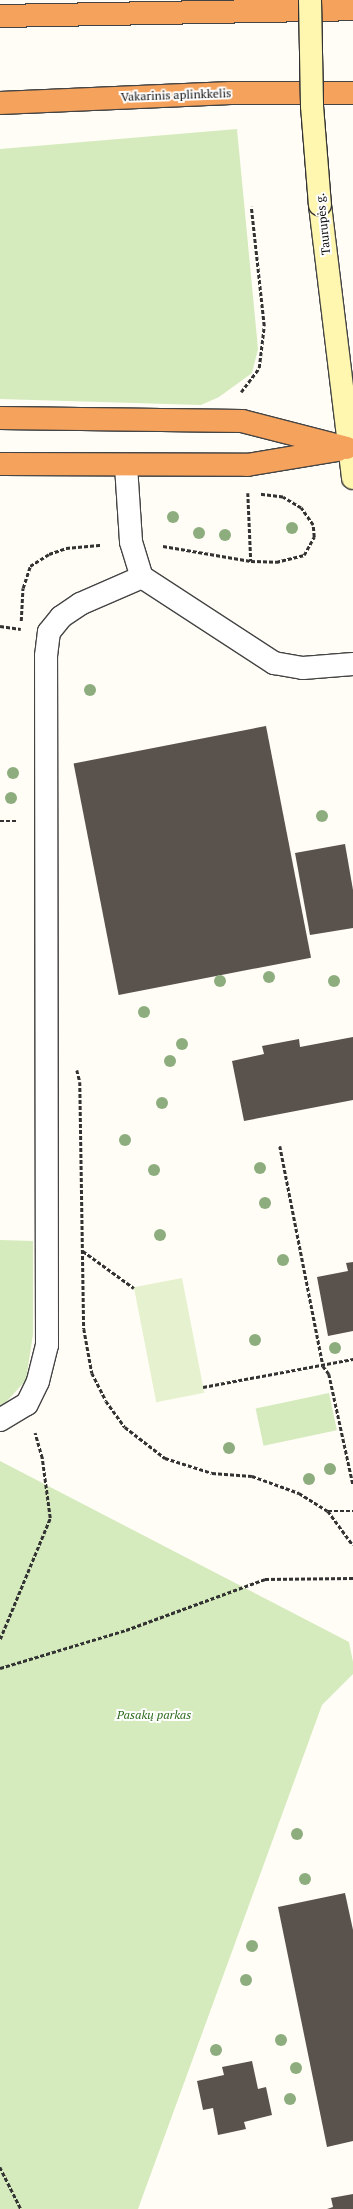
<!DOCTYPE html>
<html>
<head>
<meta charset="utf-8">
<style>
	body { margin:0 }
	#map { position:relative; width:353px; height:2209px; overflow:hidden; background:#fffdf5; font-family:"PT Serif",serif }
	div>[style] { position:absolute }
	[style*='--x'] { left:calc(var(--x)*1px); top:calc(var(--y)*1px); width:calc(var(--w)*1px); rotate:calc(var(--a)*1deg) }
	.green>* { inset:0; background:#d5ebbd; transform-origin:0 0 }
	.pitch>* { inset:0; background:#e6f2cf; transform-origin:0 0 }
	.building>* { inset:0; background:#5a524d; transform-origin:0 0 }
	.path>* { height:2.5px; margin-top:-1.25px; transform-origin:0; background:repeating-linear-gradient(90deg,#333 0 4px,transparent 0 6px) }
	.roads { filter:drop-shadow(1px 0 #444) drop-shadow(-1px 0 #444) drop-shadow(0 1px #444) drop-shadow(0 -1px #444) }
	.street>* { height:22px; margin:-11px; padding:0 11px; transform-origin:11px; border-radius:11px; background:#fff }
	.secondary>* { height:22px; margin:-11px; padding:0 11px; transform-origin:11px; border-radius:11px; background:#fff6b0 }
	.highway>* { height:22px; margin:-11px; padding:0 11px; transform-origin:11px; border-radius:11px; background:#f5a25d }
	.bridges { filter:drop-shadow(1px 0 #333) drop-shadow(-1px 0 #333) drop-shadow(0 1px #333) drop-shadow(0 -1px #333) }
	.secondary-bridge>* { height:22px; margin:-11px; padding:0 11px; transform-origin:11px; border-radius:11px; background:#fff6b0 }
	.trees>* { width:12px; height:12px; margin:-6px; border-radius:50%; background:#8dad7f }
	span { translate:-50% -50%; white-space:nowrap; text-align:center; line-height:1.15; -webkit-text-stroke:4px #fff; paint-order:stroke }
	.street-label { font-size:12px; color:#111 }
	.park-label { font-size:12px; color:#2f6b1f; font-style:italic }
</style>
</head>
<body>
<div id="map">
	<div class="green">
		<div style="clip-path:polygon(237px 129px,258px 349px,252px 373px,219px 397px,201px 405px,0 399px,0 149px)"></div>
		<div style="clip-path:polygon(0 1240px,33px 1241px,33px 1334px,26px 1380px,0 1409px)"></div>
		<div style="left:329px;top:1393px;width:38px;height:75px;rotate:78deg"></div>
		<div style="clip-path:polygon(0 1461px,349px 1642px,353px 1662px,353px 1674px,322px 1705px,138px 2209px,0 2209px)"></div>
	</div>
	<div class="pitch">
		<div style="left:182px;top:1278px;width:117px;height:49px;rotate:79deg"></div>
	</div>
	<div class="building">
		<div style="left:266px;top:726px;width:236px;height:196px;rotate:79deg"></div>
		<div style="clip-path:polygon(345px 844px,353px 890px,353px 928px,310px 935px,295px 853px)"></div>
		<div style="clip-path:polygon(353px 1037px,353px 1100px,244px 1121px,232px 1061px,264px 1054px,262px 1046px,299px 1039px,300px 1047px)"></div>
		<div style="clip-path:polygon(353px 1262px,353px 1331px,328px 1336px,317px 1277px,348px 1271px,346px 1263px)"></div>
		<div style="clip-path:polygon(345px 1893px,353px 1930px,353px 2141px,327px 2147px,278px 1907px)"></div>
		<div style="clip-path:polygon(252px 2061px,258px 2089px,266px 2087px,272px 2115px,244px 2122px,246px 2129px,218px 2135px,213px 2108px,203px 2110px,197px 2081px,224px 2075px,222px 2067px)"></div>
		<div style="clip-path:polygon(353px 2194px,353px 2209px,327px 2209px,333px 2207px,331px 2198px)"></div>
	</div>
	<div class="path">
		<div style="--x:241;--y:392;--w:30;--a:-53"></div>
		<div style="--x:259;--y:368;--w:42;--a:-83.2"></div>
		<div style="--x:264;--y:326;--w:120;--a:-96.2"></div>
		<div style="--x:248;--y:493;--w:68;--a:87.5"></div>
		<div style="--x:163;--y:546;--w:89;--a:9.7"></div>
		<div style="--x:251;--y:561;--w:25;--a:2"></div>
		<div style="--x:276;--y:562;--w:29;--a:-14"></div>
		<div style="--x:304;--y:555;--w:21;--a:-61"></div>
		<div style="--x:314;--y:537;--w:12;--a:-95"></div>
		<div style="--x:313;--y:525;--w:21;--a:-125"></div>
		<div style="--x:301;--y:508;--w:21;--a:-149"></div>
		<div style="--x:283;--y:497;--w:23;--a:-173"></div>
		<div style="--x:21;--y:621;--w:33;--a:-87"></div>
		<div style="--x:23;--y:588;--w:23;--a:-72"></div>
		<div style="--x:30;--y:566;--w:22;--a:-32"></div>
		<div style="--x:49;--y:554;--w:18;--a:-19"></div>
		<div style="--x:66;--y:548;--w:36;--a:-5"></div>
		<div style="--x:0;--y:626;--w:21;--a:8"></div>
		<div style="--x:0;--y:821;--w:18;--a:0"></div>
		<div style="--x:77;--y:1070;--w:12;--a:76"></div>
		<div style="--x:80;--y:1082;--w:247;--a:89.1"></div>
		<div style="--x:84;--y:1329;--w:45;--a:79.7"></div>
		<div style="--x:92;--y:1373;--w:31;--a:63"></div>
		<div style="--x:106;--y:1401;--w:32;--a:54"></div>
		<div style="--x:125;--y:1427;--w:51;--a:37.8"></div>
		<div style="--x:165;--y:1458;--w:49;--a:17.7"></div>
		<div style="--x:212;--y:1473;--w:40;--a:4.3"></div>
		<div style="--x:252;--y:1476;--w:50;--a:19.9"></div>
		<div style="--x:299;--y:1493;--w:34;--a:32"></div>
		<div style="--x:328;--y:1511;--w:25;--a:0"></div>
		<div style="--x:280;--y:1146;--w:224;--a:78.9"></div>
		<div style="--x:323;--y:1366;--w:10;--a:53"></div>
		<div style="--x:329;--y:1374;--w:113;--a:77.7"></div>
		<div style="--x:83;--y:1251;--w:63;--a:36"></div>
		<div style="--x:203;--y:1387;--w:153;--a:-10.6"></div>
		<div style="--x:328;--y:1511;--w:42;--a:53.7"></div>
		<div style="--x:0;--y:1639;--w:131;--a:-67.5"></div>
		<div style="--x:50;--y:1518;--w:61;--a:-97.6"></div>
		<div style="--x:42;--y:1458;--w:26;--a:-106"></div>
		<div style="--x:0;--y:1668;--w:132;--a:-16.8"></div>
		<div style="--x:126;--y:1630;--w:148;--a:-20.1"></div>
		<div style="--x:265;--y:1579;--w:88;--a:-0.7"></div>
		<div style="--x:0;--y:2167;--w:47;--a:63.4"></div>
	</div>
	<div class="roads">
		<div class="street">
			<div style="--x:126;--y:466;--w:76;--a:86.2"></div>
			<div style="--x:131;--y:542;--w:37;--a:73"></div>
			<div style="--x:142;--y:577;--w:158;--a:33.1"></div>
			<div style="--x:274;--y:663;--w:29;--a:10"></div>
			<div style="--x:303;--y:668;--w:50;--a:-4.6"></div>
			<div style="--x:0;--y:1420;--w:31;--a:-31"></div>
			<div style="--x:27;--y:1404;--w:25;--a:-64"></div>
			<div style="--x:38;--y:1381;--w:37;--a:-76"></div>
			<div style="--x:47;--y:1345;--w:689;--a:-90.08"></div>
			<div style="--x:46;--y:656;--w:24;--a:-83"></div>
			<div style="--x:49;--y:632;--w:19;--a:-51"></div>
			<div style="--x:61;--y:617;--w:23;--a:-34"></div>
			<div style="--x:80;--y:604;--w:68;--a:-23.5"></div>
		</div>
		<div class="secondary">
			<div style="--x:320;--y:205;--w:275;--a:83.1"></div>
		</div>
		<div class="highway">
			<div style="--x:0;--y:16;--w:353;--a:-1.1"></div>
			<div style="--x:0;--y:103;--w:231;--a:-2.5"></div>
			<div style="--x:231;--y:93;--w:122;--a:0"></div>
			<div style="--x:0;--y:418;--w:242;--a:0.7"></div>
			<div style="--x:242;--y:421;--w:108;--a:14.4"></div>
			<div style="--x:0;--y:464;--w:247;--a:0.2"></div>
			<div style="--x:247;--y:465;--w:92;--a:-9.4"></div>
		</div>
	</div>
	<div class="bridges">
		<div class="secondary-bridge">
			<div style="--x:310;--y:0;--w:106;--a:88.9"></div>
			<div style="--x:312;--y:106;--w:99;--a:85.4"></div>
		</div>
	</div>
	<div class="trees">
		<div style="left:173px;top:517px"></div>
		<div style="left:292px;top:528px"></div>
		<div style="left:199px;top:533px"></div>
		<div style="left:225px;top:535px"></div>
		<div style="left:90px;top:690px"></div>
		<div style="left:13px;top:773px"></div>
		<div style="left:11px;top:798px"></div>
		<div style="left:322px;top:816px"></div>
		<div style="left:269px;top:977px"></div>
		<div style="left:220px;top:981px"></div>
		<div style="left:334px;top:981px"></div>
		<div style="left:144px;top:1012px"></div>
		<div style="left:182px;top:1044px"></div>
		<div style="left:170px;top:1061px"></div>
		<div style="left:162px;top:1103px"></div>
		<div style="left:125px;top:1140px"></div>
		<div style="left:260px;top:1168px"></div>
		<div style="left:154px;top:1170px"></div>
		<div style="left:265px;top:1203px"></div>
		<div style="left:160px;top:1235px"></div>
		<div style="left:283px;top:1260px"></div>
		<div style="left:255px;top:1340px"></div>
		<div style="left:335px;top:1348px"></div>
		<div style="left:229px;top:1448px"></div>
		<div style="left:330px;top:1469px"></div>
		<div style="left:309px;top:1479px"></div>
		<div style="left:297px;top:1834px"></div>
		<div style="left:305px;top:1879px"></div>
		<div style="left:252px;top:1946px"></div>
		<div style="left:246px;top:1980px"></div>
		<div style="left:281px;top:2040px"></div>
		<div style="left:216px;top:2050px"></div>
		<div style="left:296px;top:2068px"></div>
		<div style="left:290px;top:2099px"></div>
	</div>
	<div class="street-label">
		<span style="left:176px;top:95px;rotate:-2deg">Vakarinis aplinkkelis</span>
		<span style="left:323px;top:224px;rotate:-96deg">Taurupės g.</span>
	</div>
	<div class="park-label">
		<span style="left:154px;top:1715px">Pasakų parkas</span>
	</div>
</div>
</body>
</html>
